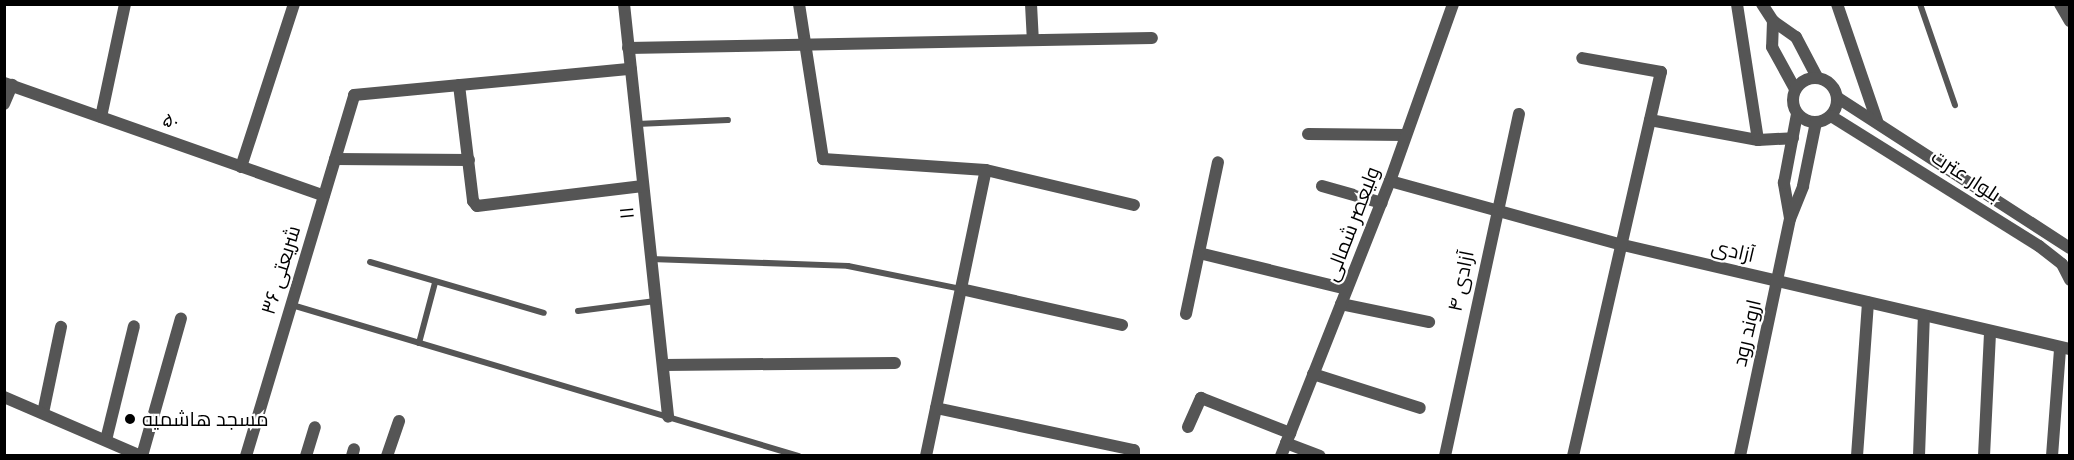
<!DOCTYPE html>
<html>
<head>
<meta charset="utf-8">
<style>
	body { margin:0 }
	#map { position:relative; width:2074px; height:460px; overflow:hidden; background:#fff; font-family:"Roboto Condensed",Cairo,sans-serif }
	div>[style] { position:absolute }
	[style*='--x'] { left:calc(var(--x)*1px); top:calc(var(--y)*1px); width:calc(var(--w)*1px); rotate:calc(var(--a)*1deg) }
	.service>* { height:6px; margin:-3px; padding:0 3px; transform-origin:3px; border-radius:3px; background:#555 }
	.minor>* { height:12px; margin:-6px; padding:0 6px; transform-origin:6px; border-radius:6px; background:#555 }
	.tertiary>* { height:12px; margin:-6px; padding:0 6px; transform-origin:6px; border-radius:6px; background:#555 }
	.tertiary>.ring { margin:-6px; padding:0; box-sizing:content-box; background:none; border:12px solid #555; border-radius:50% }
	.dots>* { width:16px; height:16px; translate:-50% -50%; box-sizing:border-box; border:3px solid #fff; border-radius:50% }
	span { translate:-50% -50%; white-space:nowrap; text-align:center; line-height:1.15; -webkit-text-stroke:4.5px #fff; paint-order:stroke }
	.street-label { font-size:20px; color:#000 }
	.poi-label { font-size:20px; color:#000 }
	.left { translate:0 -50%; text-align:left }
	.frame { position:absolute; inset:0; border:6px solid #000; pointer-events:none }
</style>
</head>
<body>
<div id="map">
	<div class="service">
		<div style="--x:1920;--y:4;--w:107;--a:70.9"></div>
		<div style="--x:637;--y:124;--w:91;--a:-2.5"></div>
		<div style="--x:651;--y:259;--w:197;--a:2"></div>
		<div style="--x:848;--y:266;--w:115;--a:11.5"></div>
		<div style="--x:370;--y:262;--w:181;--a:16.3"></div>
		<div style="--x:292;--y:305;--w:529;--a:16.59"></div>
		<div style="--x:578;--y:311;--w:78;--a:-7.4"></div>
		<div style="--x:419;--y:343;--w:62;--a:-75.1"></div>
	</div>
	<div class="minor">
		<div style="--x:624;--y:4;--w:415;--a:83.9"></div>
		<div style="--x:799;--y:4;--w:157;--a:81.2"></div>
		<div style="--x:823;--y:159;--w:163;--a:3.9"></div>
		<div style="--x:986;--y:170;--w:152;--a:13.3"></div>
		<div style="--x:1031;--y:4;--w:36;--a:87"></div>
		<div style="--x:1837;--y:4;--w:124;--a:71.1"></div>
		<div style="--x:2060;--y:4;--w:20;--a:60"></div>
		<div style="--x:628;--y:48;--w:524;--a:-1.09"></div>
		<div style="--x:4;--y:83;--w:339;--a:19.4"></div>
		<div style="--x:459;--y:85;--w:117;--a:83.1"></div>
		<div style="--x:473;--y:201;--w:6;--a:51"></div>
		<div style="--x:477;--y:206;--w:167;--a:-6.9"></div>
		<div style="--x:4;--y:104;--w:21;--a:-67"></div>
		<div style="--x:101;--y:117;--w:116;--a:-78"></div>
		<div style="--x:1650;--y:120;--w:110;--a:10.5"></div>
		<div style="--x:1758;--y:140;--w:138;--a:-98.8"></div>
		<div style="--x:1308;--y:134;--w:97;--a:0.6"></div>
		<div style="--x:1758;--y:140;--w:35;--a:-3"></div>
		<div style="--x:335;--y:159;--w:134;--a:0.4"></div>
		<div style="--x:241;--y:167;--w:171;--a:-72"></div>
		<div style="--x:1390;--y:181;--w:242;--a:15.4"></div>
		<div style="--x:1623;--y:245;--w:459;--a:13.1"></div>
		<div style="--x:1322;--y:186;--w:62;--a:15.8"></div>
		<div style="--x:1199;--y:253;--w:152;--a:13.7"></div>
		<div style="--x:961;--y:289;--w:165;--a:12.6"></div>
		<div style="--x:1341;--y:304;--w:90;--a:11.6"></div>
		<div style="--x:1186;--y:314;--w:155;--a:-78.1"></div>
		<div style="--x:663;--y:365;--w:232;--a:-0.5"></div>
		<div style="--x:1313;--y:374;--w:112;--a:17.6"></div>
		<div style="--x:936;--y:408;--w:202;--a:12"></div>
		<div style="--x:1134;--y:450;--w:6;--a:90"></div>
		<div style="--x:43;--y:413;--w:88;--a:-78.2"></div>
		<div style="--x:1188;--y:427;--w:32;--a:-66"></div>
		<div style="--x:1201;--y:398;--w:96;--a:21.5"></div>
		<div style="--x:106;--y:440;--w:117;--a:-76.2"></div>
		<div style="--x:1286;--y:443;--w:36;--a:21"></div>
		<div style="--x:142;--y:456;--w:143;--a:-74.2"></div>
		<div style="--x:246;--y:456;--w:377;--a:-73.3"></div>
		<div style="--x:354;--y:95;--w:278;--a:-5.4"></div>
		<div style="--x:306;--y:456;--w:30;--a:-73"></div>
		<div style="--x:352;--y:456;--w:7;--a:-74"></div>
		<div style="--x:387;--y:456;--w:37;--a:-71"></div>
		<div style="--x:926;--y:456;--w:292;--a:-78.2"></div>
		<div style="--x:1445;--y:456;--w:350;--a:-77.8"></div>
		<div style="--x:1573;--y:456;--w:394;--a:-77.1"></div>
		<div style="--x:1661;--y:72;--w:80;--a:-170"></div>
		<div style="--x:1857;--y:456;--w:154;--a:-85.9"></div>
		<div style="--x:1919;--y:456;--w:140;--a:-88"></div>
		<div style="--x:1984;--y:456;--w:124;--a:-87.2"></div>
		<div style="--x:2052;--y:456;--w:106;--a:-85.7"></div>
	</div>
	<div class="tertiary">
		<div style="--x:1762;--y:4;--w:20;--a:57"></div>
		<div style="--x:1773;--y:21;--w:28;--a:35"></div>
		<div style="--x:1796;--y:37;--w:45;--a:62.3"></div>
		<div style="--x:1773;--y:21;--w:26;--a:92"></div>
		<div style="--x:1772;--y:47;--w:48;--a:61.3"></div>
		<div class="ring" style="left:1793px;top:78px;width:32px;height:32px"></div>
		<div style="--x:1838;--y:98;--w:276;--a:32.9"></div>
		<div style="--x:1831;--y:116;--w:245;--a:32"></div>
		<div style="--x:2039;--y:246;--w:29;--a:38"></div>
		<div style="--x:2062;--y:264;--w:18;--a:63"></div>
		<div style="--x:1790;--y:218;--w:36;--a:-100"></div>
		<div style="--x:1784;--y:183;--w:70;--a:-79.3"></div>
		<div style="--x:4;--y:397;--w:149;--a:23.3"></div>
		<div style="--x:1281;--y:456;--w:296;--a:-68.4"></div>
		<div style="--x:1390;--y:181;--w:188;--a:-70.4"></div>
		<div style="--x:1740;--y:456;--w:242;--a:-78.1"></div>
		<div style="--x:1790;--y:219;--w:35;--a:-68"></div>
		<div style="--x:1803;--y:186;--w:65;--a:-78.5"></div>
	</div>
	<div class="dots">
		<div style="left:130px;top:419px;background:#000"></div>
	</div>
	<div class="street-label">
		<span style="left:171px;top:121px;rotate:20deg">۵۰</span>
		<span style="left:1966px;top:176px;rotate:33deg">بلوار عترت</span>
		<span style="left:627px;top:213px;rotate:-96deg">۱۱</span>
		<span style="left:1352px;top:224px;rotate:-69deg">ولیعصر شمالی</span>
		<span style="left:1733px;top:251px;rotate:13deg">آزادی</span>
		<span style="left:281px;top:270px;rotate:-73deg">شریعتی ۳۶</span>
		<span style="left:1461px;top:281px;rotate:-78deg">آزادی ۴</span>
		<span style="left:1747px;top:333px;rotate:-77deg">اروند رود</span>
	</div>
	<div class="poi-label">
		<span class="left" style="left:142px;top:419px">مسجد هاشمیه</span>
	</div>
	<div class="frame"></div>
</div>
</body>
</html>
